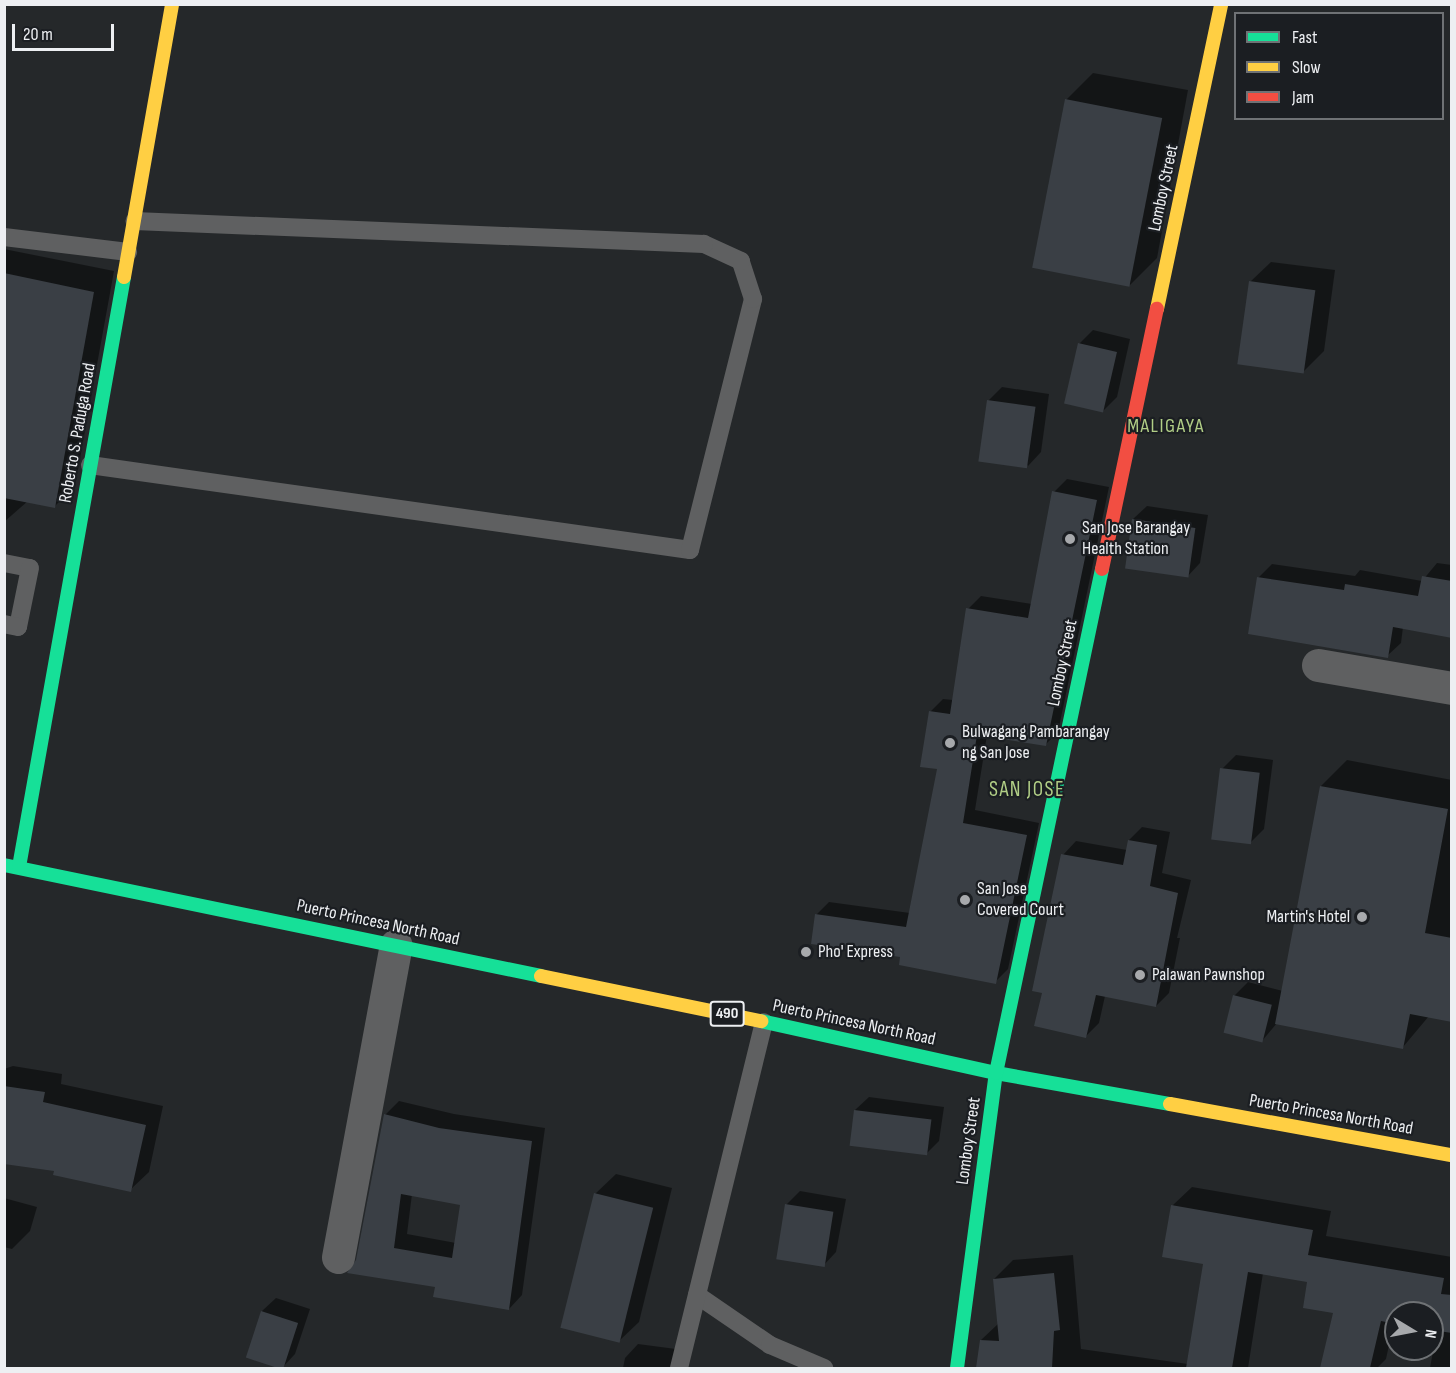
<!DOCTYPE html>
<html>
<head>
<meta charset="utf-8">
<style>
	body { margin:0 }
	#map { position:relative; width:1456px; height:1373px; overflow:hidden; background:#25282a; font-family:"Sofia Sans Condensed",sans-serif }
	div>[style] { position:absolute }
	[style*='--x'] { left:calc(var(--x)*1px); top:calc(var(--y)*1px); width:calc(var(--w)*1px); rotate:calc(var(--a)*1deg) }
	.shadow>* { inset:0; background:#0007 }
	.building>* { inset:0; background:#3a3f45; transform-origin:0 0 }
	.lane>* { height:18px; margin:-9px; padding:0 9px; transform-origin:9px; border-radius:9px; background:#5f6061 }
	.street>* { height:33px; margin:-16.5px; padding:0 16.5px; transform-origin:16.5px; border-radius:16.5px; background:#5f6061 }
	.fast>* { height:14px; margin:-7px; padding:0 7px; transform-origin:7px; border-radius:7px; background:#16e098 }
	.slow>* { height:14px; margin:-7px; padding:0 7px; transform-origin:7px; border-radius:7px; background:#ffcf43 }
	.jam>* { height:14px; margin:-7px; padding:0 7px; transform-origin:7px; border-radius:7px; background:#f24e42 }
	.dots>* { width:16px; height:16px; translate:-50% -50%; box-sizing:border-box; border:3px solid #1b1e22; border-radius:50% }
	span { translate:-50% -50%; white-space:nowrap; text-align:center; line-height:1.15; -webkit-text-stroke:4.5px #1b1e22; paint-order:stroke }
	.shield-label span { padding:2px 4px; background:#1b1e22; border:2px solid; border-radius:4px; -webkit-text-stroke-width:0 }
	.shield-label { font-size:16px; color:#edeff2; font-weight:700 }
	.street-label { font-size:18px; color:#edeff2 }
	.poi-label { font-size:18px; color:#edeff2 }
	.left { translate:0 -50%; text-align:left }
	.right { translate:-100% -50%; text-align:right }
	.neighbourhood-label { font-size:20px; color:#b1ce86; letter-spacing:1.5px }
	.quarter-label { font-size:21px; color:#b1ce86; letter-spacing:1.5px }
	.frame { position:absolute; inset:0; border:6px solid #edeff2; pointer-events:none }
	.legend { position:absolute; left:1234px; top:12px; width:210px; height:108px; box-sizing:border-box; background:#1b1e22; border:2px solid #6f7275; margin:0; padding:8px 10px; list-style:none; font-size:18px; color:#edeff2 }
	.legend li { display:flex; align-items:center; gap:12px; height:30px }
	.legend b { width:30px; border:2px solid #6f7275 }
	.north { position:absolute; left:1384px; top:1301px; width:60px; height:60px; box-sizing:border-box; background:#1b1e22; border:2px solid #6f7275; border-radius:50%; rotate:100deg; font-size:16px; font-weight:700; line-height:24px; text-align:center; color:#edeff2 }
	.north::after { content:''; display:block; margin:auto; width:21px; height:27px; background:#a7a9ac; clip-path:polygon(50% 0,100% 100%,50% 72%,0 100%) }
	.scale { position:absolute; left:12px; top:24px; width:102px; height:27px; box-sizing:border-box; border:3px solid #edeff2; border-top:0; padding-left:8px; font-size:18px; line-height:21px; white-space:nowrap; color:#edeff2; -webkit-text-stroke:4px #1b1e22; paint-order:stroke }
</style>
</head>
<body>
<div id="map">
	<div class="shadow">
		<div style="clip-path:polygon(1093px 73px,1188px 90px,1157px 258px,1130px 285px,1066px 100px)"></div>
		<div style="clip-path:polygon(4px 249px,114px 271px,75px 486px,55px 506px,28px 501px,4px 522px)"></div>
		<div style="clip-path:polygon(1271px 262px,1335px 270px,1324px 351px,1304px 371px,1250px 282px)"></div>
		<div style="clip-path:polygon(1093px 330px,1130px 339px,1117px 397px,1103px 411px,1079px 344px)"></div>
		<div style="clip-path:polygon(1002px 387px,1049px 394px,1041px 452px,1028px 466px,988px 401px)"></div>
		<div style="clip-path:polygon(1067px 479px,1109px 487px,1058px 732px,1045px 745px,987px 735px,975px 810px,1039px 823px,1008px 969px,995px 982px,902px 955px,816px 915px,829px 902px,910px 913px,939px 768px,930px 712px,943px 699px,953px 700px,968px 609px,981px 596px,1032px 604px,1054px 492px)"></div>
		<div style="clip-path:polygon(1147px 506px,1208px 515px,1200px 563px,1187px 577px,1133px 519px)"></div>
		<div style="clip-path:polygon(1437px 563px,1452px 565px,1452px 637px,1403px 627px,1401px 643px,1387px 656px,1258px 578px,1272px 564px,1355px 576px,1360px 570px,1422px 581px)"></div>
		<div style="clip-path:polygon(1236px 755px,1273px 760px,1264px 829px,1250px 843px,1222px 769px)"></div>
		<div style="clip-path:polygon(1347px 760px,1452px 780px,1452px 1021px,1429px 1016px,1403px 1047px,1277px 1023px,1262px 1041px,1234px 996px,1248px 982px,1283px 991px,1321px 786px)"></div>
		<div style="clip-path:polygon(1142px 827px,1170px 832px,1162px 873px,1191px 880px,1177px 938px,1180px 938px,1169px 993px,1156px 1006px,1105px 996px,1099px 1023px,1086px 1036px,1044px 992px,1063px 855px,1076px 841px,1127px 850px,1129px 840px)"></div>
		<div style="clip-path:polygon(13px 1066px,62px 1074px,61px 1084px,163px 1106px,149px 1172px,130px 1190px,56px 1170px,4px 1163px,4px 1069px)"></div>
		<div style="clip-path:polygon(869px 1097px,944px 1107px,939px 1141px,925px 1155px,855px 1110px)"></div>
		<div style="clip-path:polygon(evenodd,399px 1101px,454px 1114px,545px 1128px,522px 1295px,509px 1309px,358px 1261px,385px 1115px,399px 1101px,412px 1194px,462px 1204px,456px 1243px,407px 1234px,412px 1194px)"></div>
		<div style="clip-path:polygon(616px 1174px,672px 1188px,639px 1322px,618px 1342px,595px 1194px)"></div>
		<div style="clip-path:polygon(1192px 1187px,1331px 1211px,1326px 1236px,1452px 1257px,1452px 1368px,1430px 1368px,1437px 1329px,1432px 1328px,1432px 1313px,1396px 1313px,1386px 1359px,1377px 1368px,1322px 1367px,1334px 1312px,1309px 1281px,1263px 1273px,1248px 1368px,977px 1368px,981px 1340px,999px 1323px,994px 1279px,1013px 1260px,1073px 1255px,1081px 1349px,1188px 1364px,1204px 1263px,1173px 1205px)"></div>
		<div style="clip-path:polygon(800px 1191px,846px 1199px,836px 1252px,823px 1266px,786px 1205px)"></div>
		<div style="clip-path:polygon(4px 1198px,37px 1207px,30px 1231px,12px 1249px,4px 1247px)"></div>
		<div style="clip-path:polygon(276px 1298px,310px 1309px,295px 1354px,282px 1368px,262px 1311px)"></div>
		<div style="clip-path:polygon(638px 1344px,676px 1349px,673px 1368px,623px 1368px,625px 1358px)"></div>
	</div>
	<div class="building">
		<div style="left:1065px;top:99px;width:99px;height:172px;rotate:11deg"></div>
		<div style="clip-path:polygon(4px 273px,94px 292px,55px 508px,4px 498px)"></div>
		<div style="left:1249px;top:281px;width:67px;height:84px;rotate:8deg"></div>
		<div style="left:1078px;top:343px;width:40px;height:62px;rotate:13deg"></div>
		<div style="left:987px;top:400px;width:49px;height:62px;rotate:8deg"></div>
		<div style="clip-path:polygon(1052px 491px,1097px 500px,1046px 746px,977px 735px,963px 823px,1027px 835px,996px 984px,899px 965px,900px 957px,811px 944px,815px 914px,906px 927px,937px 769px,920px 767px,929px 711px,950px 714px,966px 608px,1028px 618px)"></div>
		<div style="left:1132px;top:519px;width:64px;height:50px;rotate:8deg"></div>
		<div style="clip-path:polygon(1422px 576px,1452px 581px,1452px 638px,1393px 627px,1388px 658px,1248px 634px,1257px 577px,1344px 590px,1345px 584px,1418px 596px)"></div>
		<div style="left:1220px;top:768px;width:40px;height:72px;rotate:7deg"></div>
		<div style="clip-path:polygon(1320px 786px,1448px 809px,1425px 933px,1452px 938px,1452px 1022px,1410px 1014px,1403px 1049px,1275px 1024px)"></div>
		<div style="clip-path:polygon(1128px 840px,1157px 845px,1150px 886px,1178px 893px,1156px 1007px,1096px 995px,1086px 1038px,1034px 1026px,1042px 993px,1032px 991px,1061px 854px,1123px 865px)"></div>
		<div style="left:1233px;top:995px;width:40px;height:39px;rotate:14deg"></div>
		<div style="clip-path:polygon(4px 1086px,45px 1092px,43px 1102px,146px 1125px,131px 1192px,53px 1175px,54px 1171px,4px 1164px)"></div>
		<div style="left:854px;top:1110px;width:78px;height:36px;rotate:7deg"></div>
		<div style="clip-path:polygon(evenodd,384px 1114px,439px 1128px,532px 1141px,509px 1310px,433px 1297px,435px 1287px,347px 1273px,356px 1260px,384px 1114px,401px 1194px,460px 1205px,452px 1258px,394px 1248px,401px 1194px)"></div>
		<div style="left:594px;top:1193px;width:61px;height:139px;rotate:14deg"></div>
		<div style="left:785px;top:1204px;width:49px;height:56px;rotate:9deg"></div>
		<div style="clip-path:polygon(1171px 1205px,1313px 1230px,1308px 1255px,1444px 1278px,1441px 1294px,1452px 1295px,1452px 1333px,1432px 1330px,1432px 1313px,1396px 1313px,1396px 1324px,1381px 1321px,1370px 1368px,1320px 1368px,1333px 1313px,1303px 1308px,1307px 1282px,1248px 1272px,1232px 1368px,1186px 1368px,1203px 1264px,1162px 1257px)"></div>
		<div style="clip-path:polygon(1054px 1273px,1060px 1330px,1054px 1331px,1052px 1368px,976px 1368px,980px 1340px,999px 1341px,993px 1279px)"></div>
		<div style="left:261px;top:1311px;width:39px;height:49px;rotate:18deg"></div>
	</div>
	<div class="lane">
		<div style="--x:4;--y:237;--w:125;--a:6.9"></div>
		<div style="--x:90;--y:465;--w:606;--a:8.06"></div>
		<div style="--x:690;--y:550;--w:259;--a:-75.9"></div>
		<div style="--x:753;--y:299;--w:40;--a:-108"></div>
		<div style="--x:741;--y:261;--w:41;--a:-155.3"></div>
		<div style="--x:704;--y:244;--w:570;--a:-177.69"></div>
		<div style="--x:4;--y:563;--w:26;--a:11"></div>
		<div style="--x:30;--y:568;--w:60;--a:101.5"></div>
		<div style="--x:18;--y:627;--w:14;--a:-168"></div>
		<div style="--x:697;--y:1295;--w:88;--a:34.4"></div>
		<div style="--x:770;--y:1345;--w:59;--a:23.1"></div>
		<div style="--x:679;--y:1368;--w:356;--a:-76.2"></div>
	</div>
	<div class="street">
		<div style="--x:1318;--y:665;--w:136;--a:9.7"></div>
		<div style="--x:338;--y:1257;--w:317;--a:-79.5"></div>
	</div>
	<div class="fast">
		<div style="--x:4;--y:865;--w:548;--a:11.68"></div>
		<div style="--x:19;--y:867;--w:599;--a:-79.91"></div>
		<div style="--x:761;--y:1021;--w:241;--a:12.5"></div>
		<div style="--x:996;--y:1073;--w:177;--a:10.1"></div>
		<div style="--x:957;--y:1368;--w:298;--a:-82.5"></div>
		<div style="--x:996;--y:1073;--w:515;--a:-78.12"></div>
	</div>
	<div class="slow">
		<div style="--x:124;--y:277;--w:277;--a:-80"></div>
		<div style="--x:1157;--y:309;--w:312;--a:-78.1"></div>
		<div style="--x:541;--y:976;--w:225;--a:11.6"></div>
		<div style="--x:1170;--y:1104;--w:287;--a:10.3"></div>
	</div>
	<div class="jam">
		<div style="--x:1102;--y:569;--w:266;--a:-78.1"></div>
	</div>
	<div class="dots">
		<div style="left:1070px;top:539px;background:#a7a9ac"></div>
		<div style="left:950px;top:743px;background:#a7a9ac"></div>
		<div style="left:965px;top:900px;background:#a7a9ac"></div>
		<div style="left:1362px;top:917px;background:#a7a9ac"></div>
		<div style="left:806px;top:952px;background:#a7a9ac"></div>
		<div style="left:1140px;top:975px;background:#a7a9ac"></div>
	</div>
	<div class="shield-label">
		<span style="left:727px;top:1014px">490</span>
	</div>
	<div class="street-label">
		<span style="left:1164px;top:188px;rotate:-78deg">Lomboy Street</span>
		<span style="left:78px;top:433px;rotate:-80deg">Roberto S. Paduga Road</span>
		<span style="left:1063px;top:663px;rotate:-78deg">Lomboy Street</span>
		<span style="left:378px;top:923px;rotate:12deg">Puerto Princesa North Road</span>
		<span style="left:854px;top:1023px;rotate:12deg">Puerto Princesa North Road</span>
		<span style="left:1331px;top:1115px;rotate:10deg">Puerto Princesa North Road</span>
		<span style="left:969px;top:1141px;rotate:-82deg">Lomboy Street</span>
	</div>
	<div class="poi-label">
		<span class="left" style="left:1082px;top:539px">San Jose Barangay<br>Health Station</span>
		<span class="left" style="left:962px;top:743px">Bulwagang Pambarangay<br>ng San Jose</span>
		<span class="left" style="left:977px;top:900px">San Jose<br>Covered Court</span>
		<span class="right" style="left:1350px;top:917px">Martin's Hotel</span>
		<span class="left" style="left:818px;top:952px">Pho' Express</span>
		<span class="left" style="left:1152px;top:975px">Palawan Pawnshop</span>
	</div>
	<div class="neighbourhood-label">
		<span style="left:1166px;top:426px">MALIGAYA</span>
	</div>
	<div class="quarter-label">
		<span style="left:1027px;top:790px">SAN JOSE</span>
	</div>
	<div class="frame"></div>
	<ul class="legend">
	<li><b style="height:8px;background:#16e098"></b>Fast</li>
	<li><b style="height:8px;background:#ffcf43"></b>Slow</li>
	<li><b style="height:8px;background:#f24e42"></b>Jam</li>
	</ul>
	<div class="north">N</div>
	<div class="scale">20 m</div>
</div>
</body>
</html>
